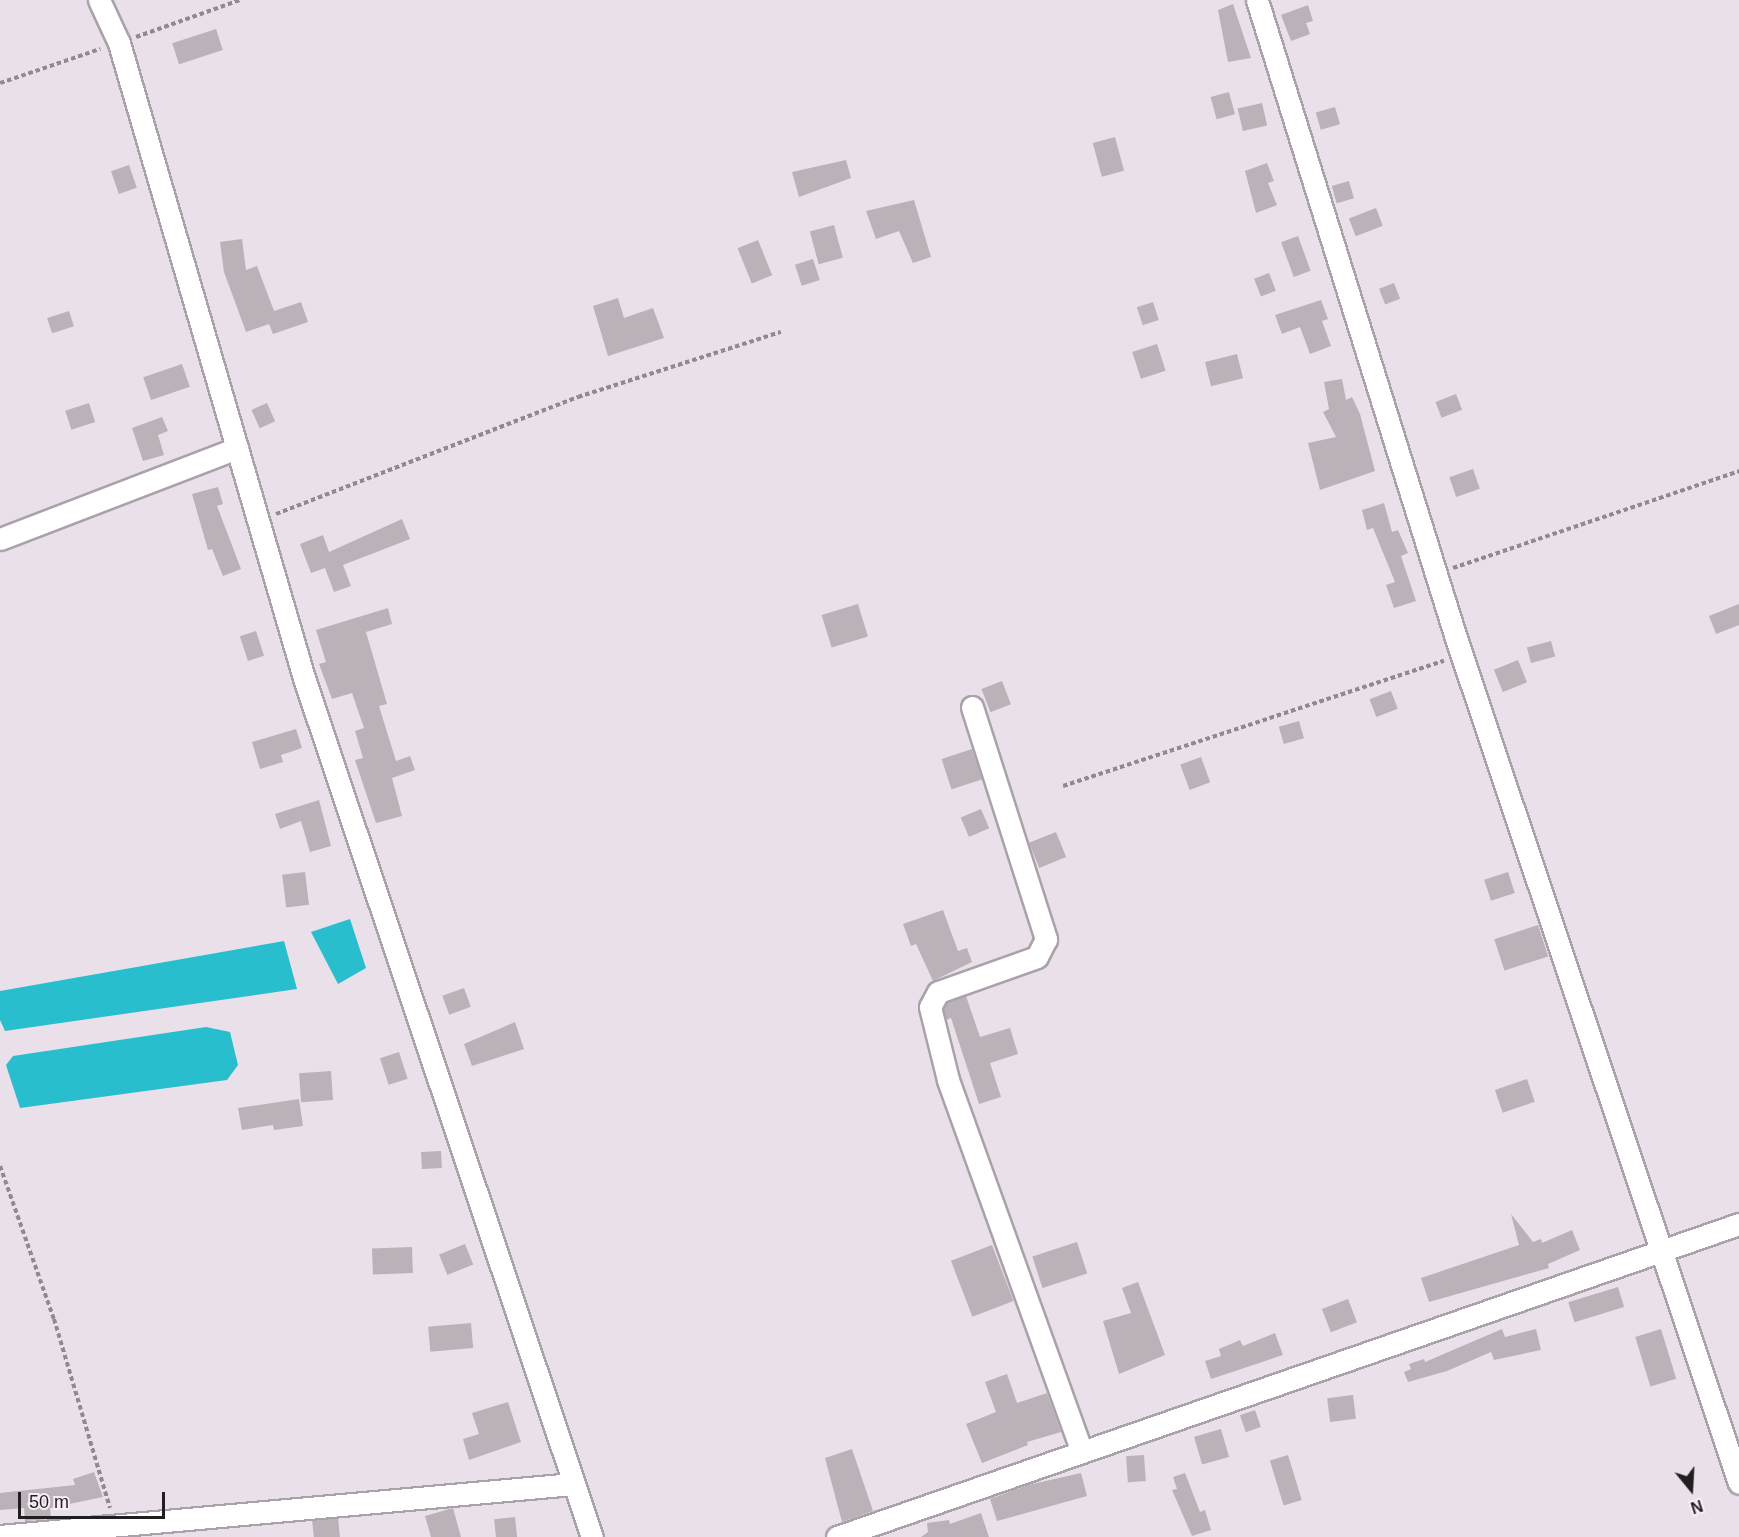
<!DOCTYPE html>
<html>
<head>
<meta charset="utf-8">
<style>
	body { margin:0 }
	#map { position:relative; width:1739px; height:1537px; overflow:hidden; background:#eae0e9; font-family:Helvetica,sans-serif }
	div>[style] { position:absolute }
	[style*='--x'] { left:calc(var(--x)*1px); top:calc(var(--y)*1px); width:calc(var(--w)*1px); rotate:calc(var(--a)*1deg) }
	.water>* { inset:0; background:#28bece }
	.building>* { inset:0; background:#bab1b9; transform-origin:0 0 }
	.path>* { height:4px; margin-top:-2px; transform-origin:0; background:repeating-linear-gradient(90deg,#90898f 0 4.5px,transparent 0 7.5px) }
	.roads { filter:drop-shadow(2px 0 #aba1aa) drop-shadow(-2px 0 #aba1aa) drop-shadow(0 2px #aba1aa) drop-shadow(0 -2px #aba1aa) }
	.street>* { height:21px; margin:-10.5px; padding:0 10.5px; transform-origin:10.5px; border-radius:10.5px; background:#fff }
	span { translate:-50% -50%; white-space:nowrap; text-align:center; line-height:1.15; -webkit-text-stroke:4.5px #f7edf6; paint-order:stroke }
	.north { position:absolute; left:1661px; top:1459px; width:60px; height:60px; -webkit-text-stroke:4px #f7edf6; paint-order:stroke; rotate:162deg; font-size:16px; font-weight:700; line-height:24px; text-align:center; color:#211e21 }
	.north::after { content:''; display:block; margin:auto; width:21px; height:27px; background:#211e21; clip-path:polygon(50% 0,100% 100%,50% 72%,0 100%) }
	.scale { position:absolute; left:18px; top:1492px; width:147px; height:27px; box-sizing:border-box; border:3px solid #211e21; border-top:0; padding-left:8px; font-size:18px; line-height:21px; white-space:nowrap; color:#211e21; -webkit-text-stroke:4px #f7edf6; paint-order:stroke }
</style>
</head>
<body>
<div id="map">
	<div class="water">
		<div style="clip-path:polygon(350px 919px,366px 968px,338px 984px,311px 932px)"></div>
		<div style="clip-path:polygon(284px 941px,297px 989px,5px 1031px,0 1020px,0 991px)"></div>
		<div style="clip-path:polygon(206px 1027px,230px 1032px,238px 1065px,227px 1080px,20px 1108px,6px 1065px,13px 1056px)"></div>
	</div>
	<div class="building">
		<div style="clip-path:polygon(1233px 4px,1251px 58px,1228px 62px,1218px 10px)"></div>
		<div style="clip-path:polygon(1308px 5px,1313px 21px,1306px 23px,1310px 34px,1291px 41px,1281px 15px)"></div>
		<div style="left:216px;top:29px;width:22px;height:46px;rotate:72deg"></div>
		<div style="left:1229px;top:92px;width:23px;height:19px;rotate:75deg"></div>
		<div style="left:1262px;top:103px;width:23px;height:25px;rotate:77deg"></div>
		<div style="left:1335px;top:107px;width:18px;height:20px;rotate:74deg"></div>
		<div style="left:1115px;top:137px;width:35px;height:23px;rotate:75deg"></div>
		<div style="clip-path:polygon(846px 160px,851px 178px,799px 197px,792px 172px)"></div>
		<div style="clip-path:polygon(1267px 163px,1274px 181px,1268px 183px,1277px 205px,1256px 213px,1245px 171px)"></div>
		<div style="left:129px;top:165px;width:24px;height:19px;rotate:71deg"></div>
		<div style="left:1349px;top:181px;width:18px;height:18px;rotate:74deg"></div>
		<div style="clip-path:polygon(914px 200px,931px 257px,913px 263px,899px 231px,876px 239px,866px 211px)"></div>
		<div style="left:1376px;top:208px;width:19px;height:29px;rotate:69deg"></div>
		<div style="left:834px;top:225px;width:34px;height:25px;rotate:75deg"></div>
		<div style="left:1298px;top:236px;width:37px;height:18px;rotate:70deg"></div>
		<div style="clip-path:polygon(242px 239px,246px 270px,257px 266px,274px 311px,301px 302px,308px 322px,273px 334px,269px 324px,246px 332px,224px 272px,220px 242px)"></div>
		<div style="left:758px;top:240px;width:38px;height:22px;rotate:68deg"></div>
		<div style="left:813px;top:259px;width:22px;height:19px;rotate:72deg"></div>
		<div style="left:1269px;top:273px;width:19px;height:16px;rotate:69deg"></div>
		<div style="left:1394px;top:283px;width:17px;height:16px;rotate:69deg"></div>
		<div style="clip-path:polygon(618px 298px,624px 318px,653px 308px,664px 338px,608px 356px,593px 306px)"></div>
		<div style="clip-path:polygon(1321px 300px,1328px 319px,1322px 321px,1331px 346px,1310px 354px,1300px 327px,1282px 334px,1275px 315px)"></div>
		<div style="left:1153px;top:302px;width:19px;height:17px;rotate:72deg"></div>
		<div style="left:69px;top:311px;width:16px;height:23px;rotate:72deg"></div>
		<div style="left:1157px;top:344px;width:28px;height:26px;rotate:72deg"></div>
		<div style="left:1237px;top:354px;width:25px;height:33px;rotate:76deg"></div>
		<div style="left:182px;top:364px;width:24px;height:41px;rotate:71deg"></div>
		<div style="clip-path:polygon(1342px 379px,1346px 400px,1352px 397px,1360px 414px,1375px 471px,1320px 490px,1308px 443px,1336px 437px,1323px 412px,1329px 409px,1324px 382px)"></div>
		<div style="left:1456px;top:394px;width:17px;height:22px;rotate:69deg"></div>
		<div style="left:89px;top:403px;width:20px;height:25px;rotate:72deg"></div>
		<div style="left:267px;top:403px;width:20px;height:17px;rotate:66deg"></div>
		<div style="clip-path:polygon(162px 417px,168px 431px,158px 435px,164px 455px,143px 461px,132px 428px)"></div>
		<div style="left:1473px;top:469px;width:21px;height:25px;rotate:71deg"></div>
		<div style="clip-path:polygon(218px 487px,223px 504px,217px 506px,241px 569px,223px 576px,212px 549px,208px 550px,192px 494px)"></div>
		<div style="clip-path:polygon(1384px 503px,1392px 532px,1398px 530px,1408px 553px,1401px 556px,1416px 601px,1394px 608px,1386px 585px,1395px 582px,1373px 528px,1367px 530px,1362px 510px)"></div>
		<div style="clip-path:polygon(402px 519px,410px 539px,343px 565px,351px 586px,334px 592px,325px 568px,311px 573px,300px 544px,323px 535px,329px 552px)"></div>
		<div style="left:858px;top:604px;width:34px;height:38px;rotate:73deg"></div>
		<div style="clip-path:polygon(1739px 604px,1739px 625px,1716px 634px,1709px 616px)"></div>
		<div style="clip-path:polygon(388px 608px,392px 624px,366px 632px,387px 704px,379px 706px,396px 761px,410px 756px,415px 770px,392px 778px,402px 816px,376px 823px,355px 760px,363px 758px,355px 731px,364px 728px,352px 693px,332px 699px,319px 664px,326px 662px,316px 630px)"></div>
		<div style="left:256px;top:631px;width:26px;height:17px;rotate:72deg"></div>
		<div style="left:1551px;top:641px;width:16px;height:25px;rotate:75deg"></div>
		<div style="left:1518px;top:660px;width:24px;height:26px;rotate:68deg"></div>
		<div style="left:1002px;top:681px;width:25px;height:22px;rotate:69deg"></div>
		<div style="left:1391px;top:691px;width:19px;height:23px;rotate:69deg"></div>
		<div style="left:1299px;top:721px;width:18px;height:21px;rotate:74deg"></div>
		<div style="clip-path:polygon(296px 729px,302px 748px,281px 755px,283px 762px,260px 769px,252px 742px)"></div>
		<div style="left:972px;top:749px;width:32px;height:32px;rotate:72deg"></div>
		<div style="left:1201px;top:757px;width:27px;height:22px;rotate:70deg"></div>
		<div style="clip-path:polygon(319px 800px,331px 846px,310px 852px,301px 821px,280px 829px,275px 814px)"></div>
		<div style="left:981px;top:809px;width:21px;height:22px;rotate:67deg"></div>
		<div style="left:1056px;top:832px;width:27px;height:29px;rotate:68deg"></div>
		<div style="left:305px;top:872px;width:33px;height:23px;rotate:83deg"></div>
		<div style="left:1508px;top:872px;width:22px;height:25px;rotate:72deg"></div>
		<div style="clip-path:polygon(943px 910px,958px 951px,967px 948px,972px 962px,933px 981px,916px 944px,911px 946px,903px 924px)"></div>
		<div style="left:1538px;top:925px;width:33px;height:46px;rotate:72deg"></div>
		<div style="left:464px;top:988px;width:20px;height:23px;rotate:70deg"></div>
		<div style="clip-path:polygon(966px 996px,980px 1037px,1010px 1028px,1018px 1054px,990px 1063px,1001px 1097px,979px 1104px,951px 1018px,946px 1020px,944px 1009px,947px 1002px)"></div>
		<div style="clip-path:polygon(515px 1022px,524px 1049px,472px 1066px,464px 1044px)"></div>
		<div style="left:399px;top:1052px;width:28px;height:20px;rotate:72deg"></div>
		<div style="left:331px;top:1071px;width:29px;height:32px;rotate:86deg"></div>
		<div style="left:1527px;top:1079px;width:24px;height:34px;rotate:71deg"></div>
		<div style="clip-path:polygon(299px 1099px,303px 1126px,274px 1130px,273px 1125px,242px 1130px,238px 1108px)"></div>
		<div style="left:441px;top:1151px;width:17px;height:20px;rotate:87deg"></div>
		<div style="clip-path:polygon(1511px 1214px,1533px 1242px,1541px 1239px,1542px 1243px,1572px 1230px,1580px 1250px,1548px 1264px,1549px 1268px,1429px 1302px,1421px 1278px,1519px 1245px)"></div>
		<div style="left:1077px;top:1242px;width:33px;height:47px;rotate:72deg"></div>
		<div style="left:465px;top:1244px;width:22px;height:28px;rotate:68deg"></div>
		<div style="left:992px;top:1245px;width:60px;height:44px;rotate:69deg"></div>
		<div style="left:412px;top:1247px;width:26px;height:40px;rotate:88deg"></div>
		<div style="clip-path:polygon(1138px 1282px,1165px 1355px,1119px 1374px,1103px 1321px,1131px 1313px,1122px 1288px)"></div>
		<div style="left:1618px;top:1287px;width:21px;height:52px;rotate:73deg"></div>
		<div style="left:1348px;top:1299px;width:25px;height:28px;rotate:69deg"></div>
		<div style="left:471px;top:1323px;width:25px;height:43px;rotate:85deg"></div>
		<div style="clip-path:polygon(1502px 1329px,1505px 1337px,1536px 1329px,1541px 1350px,1494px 1360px,1491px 1352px,1447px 1371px,1408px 1382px,1404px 1372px,1411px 1369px,1409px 1364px,1424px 1359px,1425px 1362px)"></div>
		<div style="left:1661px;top:1329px;width:52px;height:27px;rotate:73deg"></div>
		<div style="clip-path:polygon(1275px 1333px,1283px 1355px,1211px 1379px,1205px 1361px,1221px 1356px,1219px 1349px,1240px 1340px,1243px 1346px)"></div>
		<div style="clip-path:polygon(1007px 1374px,1017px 1403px,1047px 1393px,1061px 1432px,1027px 1442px,1028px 1445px,982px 1463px,966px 1424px,996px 1412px,985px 1382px)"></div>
		<div style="left:1353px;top:1395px;width:24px;height:26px;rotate:83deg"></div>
		<div style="clip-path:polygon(508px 1402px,521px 1442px,469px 1460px,463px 1439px,479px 1434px,472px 1413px)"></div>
		<div style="left:1255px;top:1410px;width:18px;height:16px;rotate:71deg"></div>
		<div style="left:1221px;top:1429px;width:29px;height:28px;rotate:74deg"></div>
		<div style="clip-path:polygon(852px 1449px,873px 1511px,842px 1522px,825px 1458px)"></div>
		<div style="left:1144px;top:1455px;width:26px;height:18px;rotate:86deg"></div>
		<div style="left:1288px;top:1455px;width:47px;height:19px;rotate:73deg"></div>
		<div style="clip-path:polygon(94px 1472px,103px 1497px,50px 1508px,51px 1519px,25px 1521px,24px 1508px,0 1510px,0 1493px,75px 1485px,73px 1479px)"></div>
		<div style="clip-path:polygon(1081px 1473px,1087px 1496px,997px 1521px,990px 1499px,1028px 1485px)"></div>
		<div style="clip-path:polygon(1185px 1473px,1200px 1512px,1205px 1510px,1211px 1530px,1192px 1536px,1172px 1490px,1177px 1489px,1173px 1477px)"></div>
		<div style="clip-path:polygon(453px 1508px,461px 1537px,431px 1537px,425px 1516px)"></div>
		<div style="clip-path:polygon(981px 1513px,989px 1537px,921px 1537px,928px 1532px,927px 1523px,949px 1520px,950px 1524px)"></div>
		<div style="left:515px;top:1517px;width:20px;height:21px;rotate:84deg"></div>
		<div style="left:338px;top:1518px;width:19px;height:26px;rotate:84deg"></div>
	</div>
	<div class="path">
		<div style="--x:136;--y:37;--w:110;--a:-19.6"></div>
		<div style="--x:0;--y:83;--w:106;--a:-18.8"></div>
		<div style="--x:276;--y:514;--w:324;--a:-21.2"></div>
		<div style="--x:578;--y:397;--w:213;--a:-17.8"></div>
		<div style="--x:1453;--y:568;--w:302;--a:-18.7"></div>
		<div style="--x:1063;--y:786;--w:401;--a:-18.2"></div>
		<div style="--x:0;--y:1166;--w:162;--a:70.6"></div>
		<div style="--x:54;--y:1319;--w:197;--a:73.5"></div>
	</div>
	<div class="roads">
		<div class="street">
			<div style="--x:99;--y:0;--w:47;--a:65.1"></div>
			<div style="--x:119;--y:43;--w:661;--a:73.76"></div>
			<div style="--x:304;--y:678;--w:906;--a:71.47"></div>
			<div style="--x:1257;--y:0;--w:665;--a:72.68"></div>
			<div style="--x:1455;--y:635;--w:894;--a:71.48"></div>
			<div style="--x:0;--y:539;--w:254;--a:-21"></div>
			<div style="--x:972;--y:707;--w:244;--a:72.3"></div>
			<div style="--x:1046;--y:939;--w:20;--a:117"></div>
			<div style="--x:1037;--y:957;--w:105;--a:160.5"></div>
			<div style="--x:938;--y:992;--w:17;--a:118"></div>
			<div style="--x:930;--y:1007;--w:75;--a:76.1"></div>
			<div style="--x:948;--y:1080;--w:395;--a:70.2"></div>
			<div style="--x:0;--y:1536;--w:574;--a:-5.19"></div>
			<div style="--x:837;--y:1537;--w:955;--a:-19.14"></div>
		</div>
	</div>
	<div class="north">N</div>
	<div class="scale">50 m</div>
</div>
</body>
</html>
